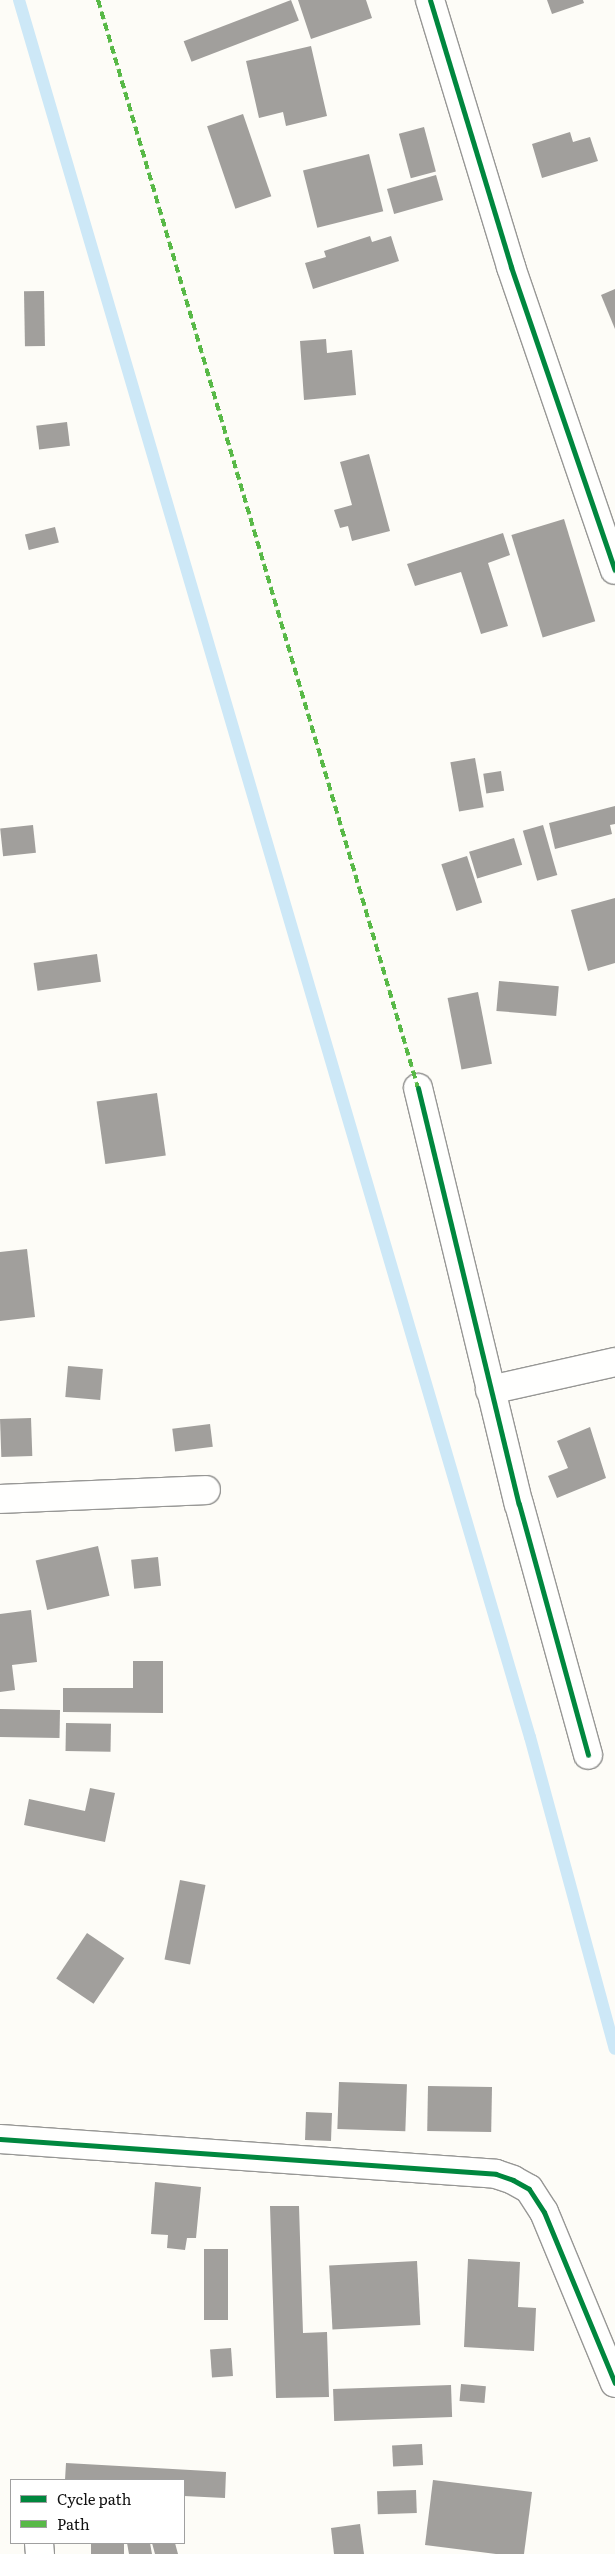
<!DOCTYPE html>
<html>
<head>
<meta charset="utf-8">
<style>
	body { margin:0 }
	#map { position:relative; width:615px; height:2554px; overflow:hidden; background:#fdfcf7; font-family:Literata,serif }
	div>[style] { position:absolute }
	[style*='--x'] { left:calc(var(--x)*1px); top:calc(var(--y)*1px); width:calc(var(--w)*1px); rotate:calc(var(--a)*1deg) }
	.stream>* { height:12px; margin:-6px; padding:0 6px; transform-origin:6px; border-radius:6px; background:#cde8f7 }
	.building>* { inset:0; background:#a19f9c; transform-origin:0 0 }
	.roads { filter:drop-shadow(1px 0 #979795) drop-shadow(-1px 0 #979795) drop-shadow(0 1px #979795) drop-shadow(0 -1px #979795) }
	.minor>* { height:28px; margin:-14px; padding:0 14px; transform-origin:14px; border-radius:14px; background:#fffffe }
	.quiet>* { height:4px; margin-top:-2px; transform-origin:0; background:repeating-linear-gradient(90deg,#58b947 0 8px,transparent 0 12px) }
	.cycleway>* { height:5px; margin:-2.5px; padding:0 2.5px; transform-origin:2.5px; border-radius:2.5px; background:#00873e }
	span { translate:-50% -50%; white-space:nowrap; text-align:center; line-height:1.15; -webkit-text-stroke:5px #fff; paint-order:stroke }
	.legend { position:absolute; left:10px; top:2479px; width:175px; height:65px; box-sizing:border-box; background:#fff; border:1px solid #a0a0a0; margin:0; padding:6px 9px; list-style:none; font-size:15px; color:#111 }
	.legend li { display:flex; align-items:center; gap:10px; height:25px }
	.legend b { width:25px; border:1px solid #a0a0a0 }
</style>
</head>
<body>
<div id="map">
	<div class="stream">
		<div style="--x:19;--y:0;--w:1811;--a:73.61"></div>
		<div style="--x:530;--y:1737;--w:323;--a:74.8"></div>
	</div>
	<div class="building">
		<div style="left:291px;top:0;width:22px;height:115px;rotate:69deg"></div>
		<div style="clip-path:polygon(298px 0,366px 0,372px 18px,311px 39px)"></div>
		<div style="clip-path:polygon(547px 0,583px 0,584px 3px,552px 14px)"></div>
		<div style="clip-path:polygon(311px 46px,327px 116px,286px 126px,283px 112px,259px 118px,246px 61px)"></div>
		<div style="left:243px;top:114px;width:87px;height:38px;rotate:71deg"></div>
		<div style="left:424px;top:127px;width:46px;height:26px;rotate:75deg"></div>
		<div style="clip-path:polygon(570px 132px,573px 142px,590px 137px,598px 161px,542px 178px,532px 144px)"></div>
		<div style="left:369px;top:154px;width:59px;height:68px;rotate:76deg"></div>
		<div style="left:436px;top:175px;width:26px;height:51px;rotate:74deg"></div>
		<div style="clip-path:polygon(370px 236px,372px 242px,391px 236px,399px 261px,313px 289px,305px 263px,326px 257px,324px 251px)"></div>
		<div style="clip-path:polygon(615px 289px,615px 329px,601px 295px)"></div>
		<div style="left:44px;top:291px;width:55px;height:20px;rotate:89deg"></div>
		<div style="clip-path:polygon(326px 339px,327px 353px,352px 350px,356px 395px,304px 400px,300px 341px)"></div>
		<div style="left:67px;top:422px;width:24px;height:31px;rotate:83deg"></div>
		<div style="clip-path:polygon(369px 454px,390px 531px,352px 541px,348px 526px,340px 528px,334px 510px,352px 505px,340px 462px)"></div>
		<div style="left:564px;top:519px;width:107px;height:55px;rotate:73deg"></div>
		<div style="left:55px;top:527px;width:16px;height:31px;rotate:76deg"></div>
		<div style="clip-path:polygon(503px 533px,510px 555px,488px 563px,508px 626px,481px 634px,461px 572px,415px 586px,407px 564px)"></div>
		<div style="left:475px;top:758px;width:50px;height:25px;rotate:80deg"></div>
		<div style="left:501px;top:771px;width:20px;height:18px;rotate:81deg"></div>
		<div style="clip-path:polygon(615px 806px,615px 824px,610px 825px,612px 834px,555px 849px,549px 823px)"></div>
		<div style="left:33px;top:825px;width:28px;height:33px;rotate:84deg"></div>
		<div style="left:543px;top:825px;width:52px;height:21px;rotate:74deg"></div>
		<div style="left:514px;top:838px;width:28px;height:47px;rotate:73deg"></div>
		<div style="left:467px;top:856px;width:49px;height:27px;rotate:72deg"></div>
		<div style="clip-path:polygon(615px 898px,615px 963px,588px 971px,571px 910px)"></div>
		<div style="left:97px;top:954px;width:28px;height:64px;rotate:82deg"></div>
		<div style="left:499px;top:981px;width:60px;height:30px;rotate:5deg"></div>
		<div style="left:478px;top:992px;width:73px;height:31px;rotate:79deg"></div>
		<div style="left:157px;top:1093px;width:63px;height:61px;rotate:82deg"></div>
		<div style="clip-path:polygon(27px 1249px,35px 1317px,0 1321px,0 1252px)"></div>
		<div style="left:68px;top:1366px;width:35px;height:31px;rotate:5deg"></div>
		<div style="left:31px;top:1418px;width:38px;height:31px;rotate:88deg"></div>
		<div style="left:210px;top:1424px;width:23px;height:38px;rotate:83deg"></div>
		<div style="clip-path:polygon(590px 1427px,606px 1478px,557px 1498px,548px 1476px,568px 1468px,557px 1441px)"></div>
		<div style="left:98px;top:1546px;width:51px;height:64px;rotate:77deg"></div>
		<div style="left:158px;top:1557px;width:29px;height:27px;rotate:84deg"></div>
		<div style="clip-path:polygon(31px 1610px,37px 1662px,12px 1665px,15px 1690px,0 1692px,0 1614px)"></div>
		<div style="clip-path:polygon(133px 1661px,163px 1661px,163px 1713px,63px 1712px,63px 1688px,133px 1688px)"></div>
		<div style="left:0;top:1709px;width:60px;height:28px;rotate:1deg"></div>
		<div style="left:66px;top:1723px;width:45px;height:28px;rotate:1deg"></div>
		<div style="clip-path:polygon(90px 1788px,115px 1793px,105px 1842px,24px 1825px,29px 1799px,85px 1811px)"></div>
		<div style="left:180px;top:1880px;width:26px;height:81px;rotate:11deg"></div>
		<div style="left:87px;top:1933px;width:45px;height:55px;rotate:34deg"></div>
		<div style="left:339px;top:2082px;width:68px;height:47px;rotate:2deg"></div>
		<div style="left:428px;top:2086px;width:64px;height:45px;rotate:1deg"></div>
		<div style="left:306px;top:2112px;width:26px;height:28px;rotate:2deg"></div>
		<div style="clip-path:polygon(155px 2182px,201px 2187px,196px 2238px,187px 2238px,185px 2250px,167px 2248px,168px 2235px,151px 2234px)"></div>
		<div style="clip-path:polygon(270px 2206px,299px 2206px,303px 2333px,327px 2332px,329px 2397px,276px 2398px)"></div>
		<div style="left:228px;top:2249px;width:71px;height:24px;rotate:90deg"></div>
		<div style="clip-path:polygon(468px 2259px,520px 2262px,518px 2307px,536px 2308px,534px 2351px,464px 2347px)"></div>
		<div style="left:417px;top:2261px;width:64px;height:88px;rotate:87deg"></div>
		<div style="left:231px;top:2348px;width:28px;height:21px;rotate:86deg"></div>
		<div style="left:461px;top:2384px;width:25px;height:17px;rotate:5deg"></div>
		<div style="left:451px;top:2385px;width:32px;height:118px;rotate:88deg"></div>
		<div style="left:422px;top:2444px;width:21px;height:30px;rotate:87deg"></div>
		<div style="clip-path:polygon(66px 2463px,226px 2472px,225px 2498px,184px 2496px,184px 2480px,65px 2480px)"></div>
		<div style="clip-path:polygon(433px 2480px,532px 2492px,524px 2554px,496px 2554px,425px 2545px)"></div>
		<div style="left:416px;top:2490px;width:23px;height:39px;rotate:88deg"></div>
		<div style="clip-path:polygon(360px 2524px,364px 2554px,334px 2554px,331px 2528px)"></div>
		<div style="left:91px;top:2543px;width:33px;height:11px"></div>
		<div style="clip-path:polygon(127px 2543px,150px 2543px,152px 2554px,129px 2554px)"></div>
		<div style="clip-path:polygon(152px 2543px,175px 2543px,178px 2554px,155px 2554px)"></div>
	</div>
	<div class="roads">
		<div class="minor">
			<div style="--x:430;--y:0;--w:279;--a:73.1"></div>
			<div style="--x:511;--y:267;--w:320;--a:71.1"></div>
			<div style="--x:418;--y:1088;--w:428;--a:76.4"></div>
			<div style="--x:519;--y:1504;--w:260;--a:74.6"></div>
			<div style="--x:490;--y:1390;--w:128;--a:-12.6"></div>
			<div style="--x:0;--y:1499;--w:206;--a:-2.5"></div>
			<div style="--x:0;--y:2139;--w:497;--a:4"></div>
			<div style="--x:496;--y:2174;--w:18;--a:19"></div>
			<div style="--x:513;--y:2180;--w:18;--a:29"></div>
			<div style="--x:529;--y:2189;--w:27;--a:57"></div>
			<div style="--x:544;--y:2212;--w:185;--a:67.5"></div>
			<div style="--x:39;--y:2543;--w:11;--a:85"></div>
		</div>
	</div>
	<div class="quiet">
		<div style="--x:98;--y:0;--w:1134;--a:73.61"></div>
	</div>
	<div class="cycleway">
		<div style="--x:430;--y:0;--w:279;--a:73.1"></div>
		<div style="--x:511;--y:267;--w:320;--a:71.1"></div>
		<div style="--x:418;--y:1088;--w:428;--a:76.4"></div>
		<div style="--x:519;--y:1504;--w:260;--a:74.6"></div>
		<div style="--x:0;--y:2139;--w:497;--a:4"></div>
		<div style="--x:496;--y:2174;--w:18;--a:19"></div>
		<div style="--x:513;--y:2180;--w:18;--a:29"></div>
		<div style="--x:529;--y:2189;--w:27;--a:57"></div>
		<div style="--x:544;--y:2212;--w:185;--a:67.5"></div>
	</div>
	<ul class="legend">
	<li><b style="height:6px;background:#00873e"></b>Cycle path</li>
	<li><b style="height:6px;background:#58b947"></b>Path</li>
	</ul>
</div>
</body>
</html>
